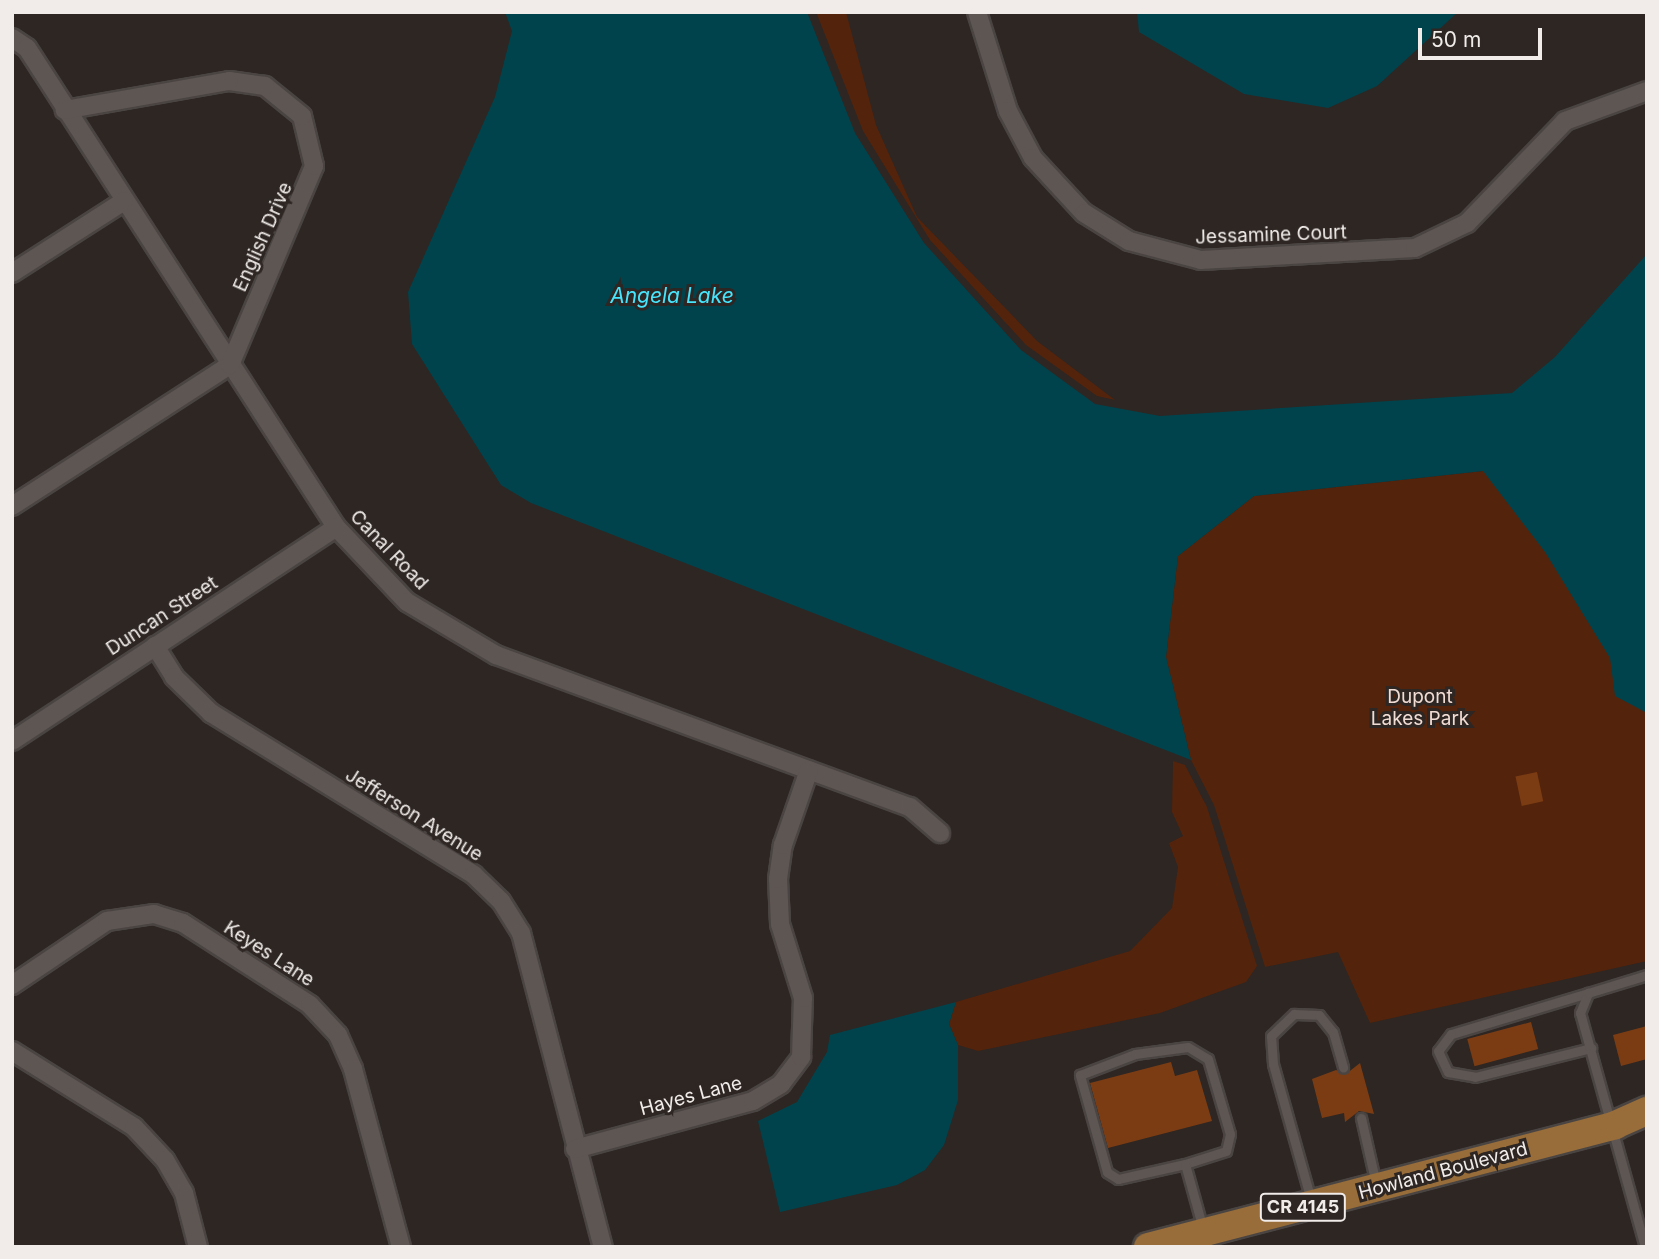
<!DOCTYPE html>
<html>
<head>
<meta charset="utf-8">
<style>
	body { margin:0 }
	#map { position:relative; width:1659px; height:1259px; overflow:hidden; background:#2d2623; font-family:Inter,sans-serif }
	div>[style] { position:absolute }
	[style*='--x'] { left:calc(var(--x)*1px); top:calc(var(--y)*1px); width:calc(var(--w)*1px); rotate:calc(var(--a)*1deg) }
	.green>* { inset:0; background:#53230c }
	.water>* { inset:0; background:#00434c }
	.building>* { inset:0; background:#7b3c13; transform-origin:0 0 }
	.roads { filter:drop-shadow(2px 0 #4a4442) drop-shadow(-2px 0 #4a4442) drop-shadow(0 2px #4a4442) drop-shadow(0 -2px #4a4442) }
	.service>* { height:9px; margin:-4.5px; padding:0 4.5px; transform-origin:4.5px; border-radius:4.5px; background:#5e5653 }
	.minor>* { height:18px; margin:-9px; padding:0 9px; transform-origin:9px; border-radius:9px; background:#5e5653 }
	.primary>* { height:28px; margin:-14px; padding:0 14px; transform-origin:14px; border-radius:14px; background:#986d39 }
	span { translate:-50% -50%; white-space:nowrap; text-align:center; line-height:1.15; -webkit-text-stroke:6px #2d2623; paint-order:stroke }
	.shield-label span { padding:2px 5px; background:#2d2623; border:2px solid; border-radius:5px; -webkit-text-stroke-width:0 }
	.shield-label { font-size:18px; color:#f1ecea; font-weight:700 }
	.street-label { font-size:19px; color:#f1ecea }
	.park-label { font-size:19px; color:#f1dcd4 }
	.water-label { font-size:21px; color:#46e5fc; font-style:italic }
	.frame { position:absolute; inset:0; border:14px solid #f1ecea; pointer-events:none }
	.scale { position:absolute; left:1418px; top:28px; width:124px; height:32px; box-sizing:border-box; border:4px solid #f1ecea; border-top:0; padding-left:9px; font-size:21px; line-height:24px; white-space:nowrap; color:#f1ecea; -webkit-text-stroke:5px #2d2623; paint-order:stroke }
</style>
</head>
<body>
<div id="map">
	<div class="green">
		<div style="clip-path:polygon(816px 12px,846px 12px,876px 125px,917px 217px,1037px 341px,1115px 400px,1097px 396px,1026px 345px,930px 240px,863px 131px)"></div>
		<div style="clip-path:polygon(1647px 439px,1647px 961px,1370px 1023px,1338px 952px,1265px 967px,1214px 805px,1191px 760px,1166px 657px,1178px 556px,1254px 496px,1483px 471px)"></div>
		<div style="clip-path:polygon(1173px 761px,1185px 765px,1207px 807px,1257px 966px,1246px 982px,1160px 1013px,978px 1051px,958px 1045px,949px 1024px,956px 1002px,1130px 951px,1172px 908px,1178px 867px,1169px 843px,1183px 836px,1172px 812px)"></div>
	</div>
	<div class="water">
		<div style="clip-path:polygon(505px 12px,807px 12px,855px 133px,924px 243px,1021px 350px,1095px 404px,1160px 416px,1512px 393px,1555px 357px,1647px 254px,1647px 713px,1615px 696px,1610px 658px,1545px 552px,1483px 471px,1254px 496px,1178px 556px,1166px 657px,1191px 760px,531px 503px,501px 485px,412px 344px,408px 292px,495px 97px,512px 31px)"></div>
		<div style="clip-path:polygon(1137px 12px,1458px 12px,1377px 86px,1328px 108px,1244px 94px,1139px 32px)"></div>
		<div style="clip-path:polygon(956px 1002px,949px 1024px,958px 1045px,958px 1100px,944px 1145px,925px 1170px,897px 1185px,780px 1212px,758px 1121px,797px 1102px,827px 1052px,830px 1035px)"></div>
	</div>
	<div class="building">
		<div style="left:1537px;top:772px;width:30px;height:22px;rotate:78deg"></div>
		<div style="left:1531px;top:1022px;width:28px;height:66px;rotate:75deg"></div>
		<div style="clip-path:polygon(1647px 1026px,1647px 1059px,1621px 1066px,1613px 1035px)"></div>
		<div style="clip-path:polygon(1171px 1062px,1175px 1076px,1197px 1070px,1212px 1121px,1108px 1148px,1090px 1083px)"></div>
		<div style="clip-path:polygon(1360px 1063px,1374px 1114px,1359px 1111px,1345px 1122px,1344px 1113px,1322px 1118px,1312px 1079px,1336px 1070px,1346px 1074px)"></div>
	</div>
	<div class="roads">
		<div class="service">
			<div style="--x:1588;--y:993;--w:143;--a:163.3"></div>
			<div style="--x:1451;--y:1034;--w:21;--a:127"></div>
			<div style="--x:1438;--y:1051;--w:23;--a:65"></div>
			<div style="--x:1448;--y:1072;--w:27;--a:10"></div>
			<div style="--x:1475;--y:1077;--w:120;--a:-14"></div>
			<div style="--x:1361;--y:1118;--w:68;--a:77.2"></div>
			<div style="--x:1185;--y:1164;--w:69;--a:167.4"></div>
			<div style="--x:1118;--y:1179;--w:13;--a:-148"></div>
			<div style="--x:1107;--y:1172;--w:101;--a:-105.6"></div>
			<div style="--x:1080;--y:1075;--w:59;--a:-20.9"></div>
			<div style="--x:1135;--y:1054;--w:53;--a:-7.5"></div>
			<div style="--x:1188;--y:1047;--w:23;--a:31"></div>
			<div style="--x:1208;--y:1059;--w:78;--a:73.7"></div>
			<div style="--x:1230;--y:1134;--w:17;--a:103"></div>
			<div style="--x:1226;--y:1151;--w:43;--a:162.4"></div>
			<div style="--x:1185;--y:1164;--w:86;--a:74.5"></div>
			<div style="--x:1311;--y:1200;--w:141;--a:-105.6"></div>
			<div style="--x:1273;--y:1064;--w:28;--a:-94"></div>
			<div style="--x:1271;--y:1036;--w:32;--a:-44"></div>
			<div style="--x:1294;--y:1014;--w:25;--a:2"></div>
			<div style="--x:1319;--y:1015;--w:22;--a:51"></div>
			<div style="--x:1333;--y:1032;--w:37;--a:74"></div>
			<div style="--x:1645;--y:1247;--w:243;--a:-105.5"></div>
			<div style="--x:1580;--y:1013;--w:22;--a:-68"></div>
			<div style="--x:1588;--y:993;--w:62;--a:-17"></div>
		</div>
		<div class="minor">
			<div style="--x:977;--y:12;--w:104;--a:72.6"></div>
			<div style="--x:1008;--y:111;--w:53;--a:62"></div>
			<div style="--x:1033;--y:158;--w:75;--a:47.2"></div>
			<div style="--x:1084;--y:213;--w:53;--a:31.9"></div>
			<div style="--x:1129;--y:241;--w:74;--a:14.8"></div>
			<div style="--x:1201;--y:260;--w:214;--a:-3.2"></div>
			<div style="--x:1415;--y:248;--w:58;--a:-25.7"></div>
			<div style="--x:1467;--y:223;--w:141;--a:-46.1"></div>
			<div style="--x:1565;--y:121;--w:87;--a:-20.1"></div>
			<div style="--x:12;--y:38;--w:18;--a:34"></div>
			<div style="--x:27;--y:48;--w:570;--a:57.17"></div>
			<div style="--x:336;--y:527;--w:103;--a:46.6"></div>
			<div style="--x:407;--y:602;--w:104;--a:30.8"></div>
			<div style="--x:496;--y:655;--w:441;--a:20.2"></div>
			<div style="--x:910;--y:807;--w:40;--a:41"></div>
			<div style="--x:12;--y:273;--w:133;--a:-32.7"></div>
			<div style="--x:12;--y:506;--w:260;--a:-32.9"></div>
			<div style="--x:230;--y:365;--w:216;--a:-67.1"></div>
			<div style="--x:314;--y:166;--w:51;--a:-103.5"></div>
			<div style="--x:302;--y:116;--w:48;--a:-141"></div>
			<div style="--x:265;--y:86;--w:36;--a:-172"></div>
			<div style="--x:229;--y:81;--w:167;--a:170"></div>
			<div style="--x:155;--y:646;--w:36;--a:58"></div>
			<div style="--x:174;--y:677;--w:52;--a:44.2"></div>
			<div style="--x:211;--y:713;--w:309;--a:31.6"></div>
			<div style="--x:474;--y:875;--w:37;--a:44"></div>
			<div style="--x:501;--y:901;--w:38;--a:58"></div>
			<div style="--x:521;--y:933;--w:325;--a:75.4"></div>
			<div style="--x:12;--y:741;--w:388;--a:-33.4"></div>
			<div style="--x:12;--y:985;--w:115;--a:-34"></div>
			<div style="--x:107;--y:921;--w:48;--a:-8.5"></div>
			<div style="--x:154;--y:914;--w:30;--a:17"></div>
			<div style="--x:183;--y:923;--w:151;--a:32.8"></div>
			<div style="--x:310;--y:1005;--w:41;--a:47"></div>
			<div style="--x:338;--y:1035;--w:37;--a:66"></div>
			<div style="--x:353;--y:1069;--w:184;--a:74.9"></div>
			<div style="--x:12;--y:1051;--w:144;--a:31.9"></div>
			<div style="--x:134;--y:1127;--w:45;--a:46.8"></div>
			<div style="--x:165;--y:1160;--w:38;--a:60"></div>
			<div style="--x:184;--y:1193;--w:56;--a:75.5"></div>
			<div style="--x:575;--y:1149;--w:184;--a:-15.1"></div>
			<div style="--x:753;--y:1101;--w:33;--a:-31"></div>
			<div style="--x:781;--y:1084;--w:34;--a:-53"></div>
			<div style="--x:801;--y:1057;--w:59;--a:-88.1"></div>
			<div style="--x:803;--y:998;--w:77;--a:-107.3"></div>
			<div style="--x:780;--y:924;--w:45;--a:-92.5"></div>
			<div style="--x:778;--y:879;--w:34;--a:-82"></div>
			<div style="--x:783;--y:845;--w:79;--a:-70.9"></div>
		</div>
		<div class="primary">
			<div style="--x:1148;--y:1247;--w:483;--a:-14.6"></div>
			<div style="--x:1615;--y:1125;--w:35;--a:-24"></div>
		</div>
	</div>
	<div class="shield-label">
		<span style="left:1303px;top:1207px">CR 4145</span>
	</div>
	<div class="street-label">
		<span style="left:1271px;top:235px;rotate:-2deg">Jessamine Court</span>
		<span style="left:263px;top:237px;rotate:-66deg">English Drive</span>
		<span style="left:389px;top:550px;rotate:46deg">Canal Road</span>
		<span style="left:162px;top:616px;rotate:-33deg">Duncan Street</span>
		<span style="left:414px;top:815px;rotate:32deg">Jefferson Avenue</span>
		<span style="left:269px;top:954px;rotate:33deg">Keyes Lane</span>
		<span style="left:691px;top:1096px;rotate:-15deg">Hayes Lane</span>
		<span style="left:1443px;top:1171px;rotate:-15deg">Howland Boulevard</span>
	</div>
	<div class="park-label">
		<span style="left:1420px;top:708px">Dupont<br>Lakes Park</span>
	</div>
	<div class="water-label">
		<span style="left:672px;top:296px">Angela Lake</span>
	</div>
	<div class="frame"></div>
	<div class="scale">50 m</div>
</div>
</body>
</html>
